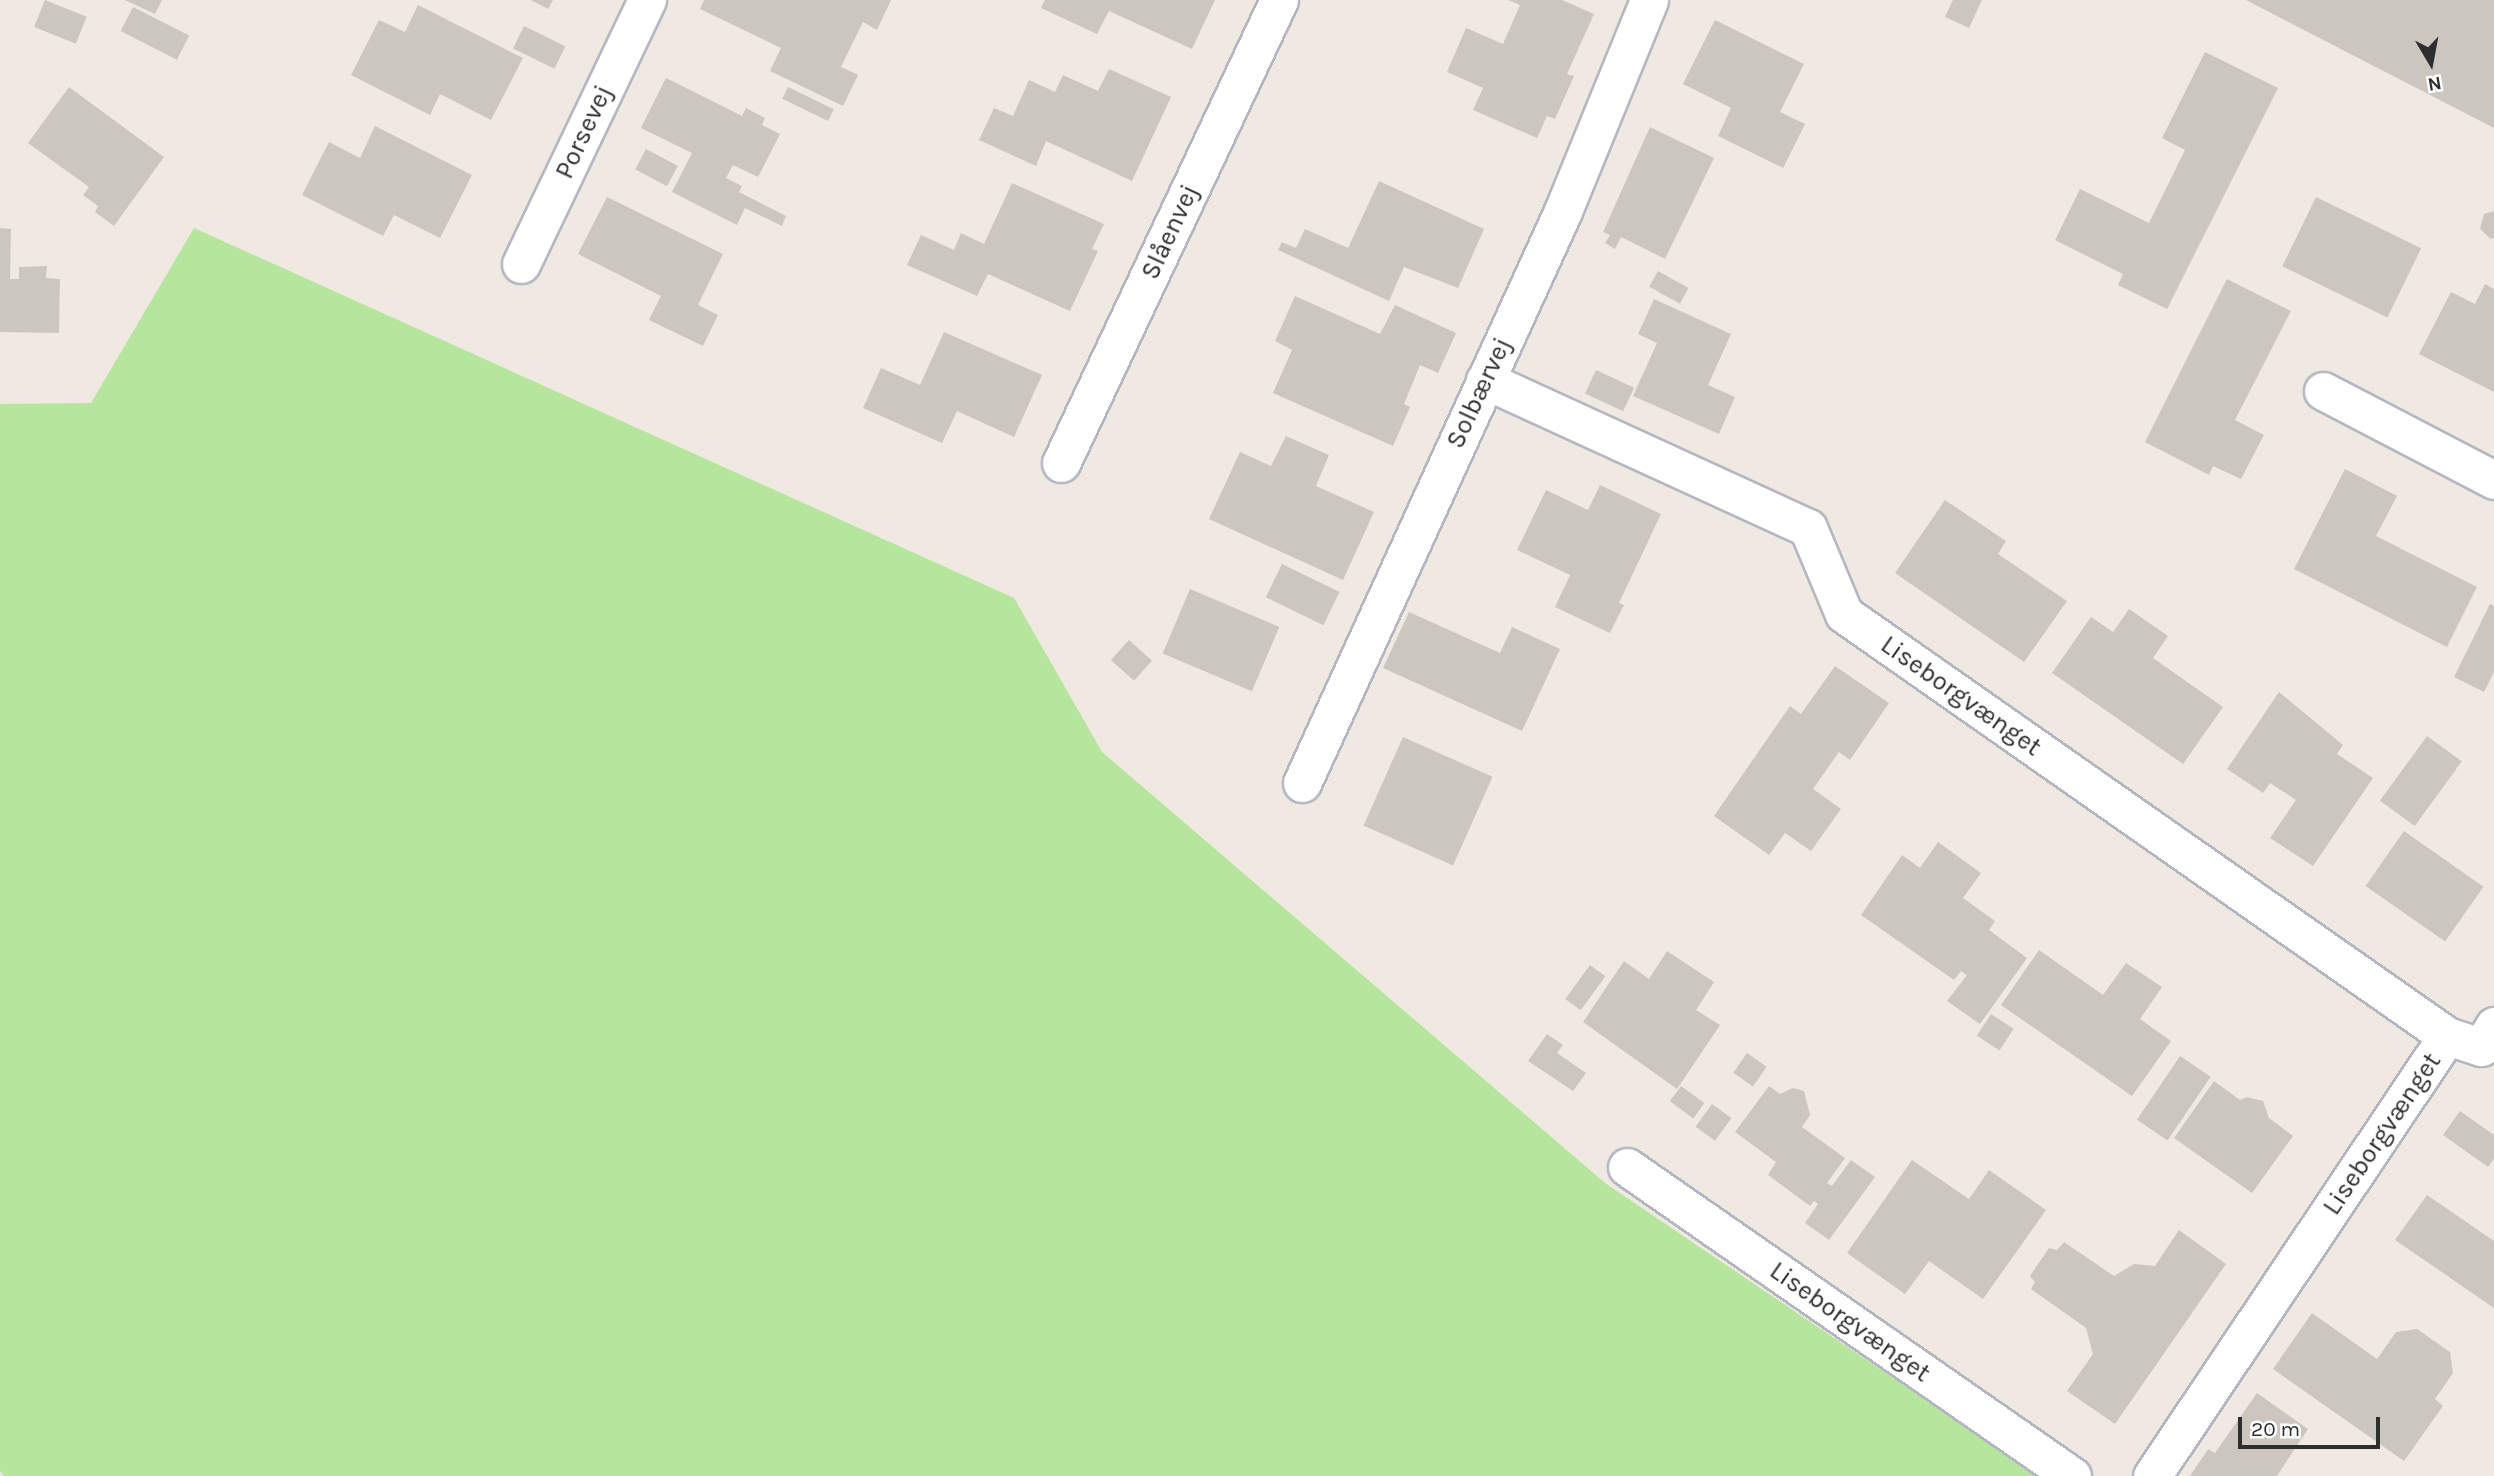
<!DOCTYPE html>
<html>
<head>
<meta charset="utf-8">
<style>
	body { margin:0 }
	#map { position:relative; width:2494px; height:1476px; overflow:hidden; background:#efe9e1; font-family:Karla,sans-serif }
	div>[style] { position:absolute }
	[style*='--x'] { left:calc(var(--x)*1px); top:calc(var(--y)*1px); width:calc(var(--w)*1px); rotate:calc(var(--a)*1deg) }
	.green>* { inset:0; background:#b6e59e }
	.building>* { inset:0; background:#cbc7bf; transform-origin:0 0 }
	.roads { filter:drop-shadow(2px 0 #b4b7c1) drop-shadow(-2px 0 #b4b7c1) drop-shadow(0 2px #b4b7c1) drop-shadow(0 -2px #b4b7c1) }
	.minor>* { height:37px; margin:-18.5px; padding:0 18.5px; transform-origin:18.5px; border-radius:18.5px; background:#fff }
	span { translate:-50% -50%; white-space:nowrap; text-align:center; line-height:1.15; -webkit-text-stroke:6px #fff; paint-order:stroke }
	.street-label { font-size:26px; color:#2e2e2e }
	.north { position:absolute; left:2396px; top:28px; width:70px; height:70px; -webkit-text-stroke:5px #fff; paint-order:stroke; rotate:170deg; font-size:19px; font-weight:700; line-height:28px; text-align:center; color:#2e2e2e }
	.north::after { content:''; display:block; margin:auto; width:24px; height:32px; background:#2e2e2e; clip-path:polygon(50% 0,100% 100%,50% 72%,0 100%) }
	.scale { position:absolute; left:2238px; top:1417px; width:142px; height:32px; box-sizing:border-box; border:4px solid #2e2e2e; border-top:0; padding-left:9px; font-size:21px; line-height:24px; white-space:nowrap; color:#2e2e2e; -webkit-text-stroke:5px #fff; paint-order:stroke }
</style>
</head>
<body>
<div id="map">
	<div class="green">
		<div style="clip-path:polygon(194px 228px,1014px 598px,1102px 752px,1605px 1183px,2038px 1476px,4px 1476px,0 1471px,0 404px,91px 403px)"></div>
	</div>
	<div class="building">
		<div style="left:45px;top:0;width:45px;height:29px;rotate:22deg"></div>
		<div style="clip-path:polygon(125px 0,162px 0,155px 14px)"></div>
		<div style="clip-path:polygon(531px 0,553px 0,548px 9px)"></div>
		<div style="clip-path:polygon(704px 0,891px 0,877px 30px,863px 22px,841px 67px,858px 75px,843px 106px,770px 71px,781px 48px,700px 9px)"></div>
		<div style="clip-path:polygon(1045px 0,1215px 0,1192px 49px,1109px 11px,1097px 34px,1041px 8px)"></div>
		<div style="clip-path:polygon(1508px 0,1562px 0,1594px 14px,1567px 74px,1574px 76px,1555px 119px,1547px 116px,1537px 138px,1473px 110px,1483px 88px,1447px 72px,1466px 28px,1503px 44px,1520px 5px)"></div>
		<div style="clip-path:polygon(1953px 0,1982px 0,1969px 28px,1945px 17px)"></div>
		<div style="clip-path:polygon(2246px 0,2494px 0,2494px 128px)"></div>
		<div style="clip-path:polygon(418px 5px,523px 58px,491px 120px,440px 94px,430px 115px,351px 75px,379px 20px,405px 32px)"></div>
		<div style="left:133px;top:7px;width:63px;height:27px;rotate:27deg"></div>
		<div style="clip-path:polygon(1715px 20px,1804px 64px,1780px 112px,1805px 124px,1783px 168px,1718px 136px,1731px 108px,1683px 84px)"></div>
		<div style="left:524px;top:26px;width:46px;height:25px;rotate:26deg"></div>
		<div style="clip-path:polygon(2205px 52px,2278px 88px,2167px 309px,2118px 285px,2123px 274px,2055px 240px,2080px 189px,2149px 223px,2185px 150px,2162px 138px)"></div>
		<div style="clip-path:polygon(1109px 69px,1171px 97px,1132px 181px,1046px 141px,1036px 166px,979px 140px,994px 108px,1013px 116px,1029px 80px,1055px 92px,1063px 75px,1098px 91px)"></div>
		<div style="clip-path:polygon(666px 78px,742px 116px,746px 108px,765px 118px,762px 125px,780px 134px,758px 177px,733px 165px,726px 178px,742px 186px,739px 192px,786px 216px,782px 226px,745px 208px,737px 225px,672px 192px,692px 153px,641px 128px)"></div>
		<div style="clip-path:polygon(69px 87px,164px 157px,114px 226px,95px 212px,98px 206px,83px 195px,89px 187px,28px 143px)"></div>
		<div style="left:788px;top:87px;width:51px;height:13px;rotate:26deg"></div>
		<div style="clip-path:polygon(375px 126px,472px 175px,440px 238px,394px 215px,383px 236px,302px 195px,329px 142px,360px 158px)"></div>
		<div style="clip-path:polygon(1650px 127px,1714px 158px,1665px 259px,1621px 237px,1615px 249px,1605px 243px,1610px 235px,1603px 232px)"></div>
		<div style="left:646px;top:149px;width:36px;height:23px;rotate:28deg"></div>
		<div style="clip-path:polygon(1379px 181px,1484px 229px,1458px 288px,1404px 267px,1389px 301px,1278px 250px,1282px 242px,1296px 248px,1305px 229px,1348px 248px)"></div>
		<div style="clip-path:polygon(1012px 183px,1104px 224px,1092px 249px,1098px 251px,1070px 311px,988px 274px,977px 296px,907px 265px,921px 235px,954px 250px,961px 233px,984px 244px)"></div>
		<div style="clip-path:polygon(607px 197px,723px 254px,698px 305px,718px 315px,703px 346px,649px 320px,661px 296px,578px 254px)"></div>
		<div style="left:2316px;top:197px;width:117px;height:77px;rotate:26deg"></div>
		<div style="clip-path:polygon(2494px 211px,2494px 238px,2491px 239px,2480px 229px,2484px 214px)"></div>
		<div style="clip-path:polygon(0 228px,11px 229px,10px 279px,19px 279px,19px 267px,47px 266px,46px 278px,60px 279px,59px 333px,0 332px)"></div>
		<div style="left:1658px;top:271px;width:35px;height:18px;rotate:29deg"></div>
		<div style="clip-path:polygon(2227px 279px,2291px 311px,2235px 420px,2264px 435px,2241px 479px,2213px 466px,2209px 475px,2145px 442px)"></div>
		<div style="clip-path:polygon(2485px 284px,2494px 289px,2494px 392px,2419px 354px,2451px 292px,2475px 304px)"></div>
		<div style="clip-path:polygon(1295px 296px,1380px 334px,1395px 305px,1456px 333px,1438px 373px,1420px 365px,1404px 404px,1410px 407px,1393px 446px,1273px 393px,1292px 350px,1275px 341px)"></div>
		<div style="clip-path:polygon(1654px 299px,1731px 334px,1708px 385px,1735px 397px,1719px 434px,1633px 396px,1657px 343px,1638px 334px)"></div>
		<div style="clip-path:polygon(944px 332px,1042px 375px,1014px 437px,957px 411px,942px 443px,863px 408px,881px 368px,920px 385px)"></div>
		<div style="left:1596px;top:370px;width:42px;height:26px;rotate:25deg"></div>
		<div style="clip-path:polygon(1286px 436px,1329px 455px,1316px 486px,1374px 512px,1343px 580px,1209px 519px,1240px 452px,1271px 466px)"></div>
		<div style="clip-path:polygon(2345px 469px,2397px 496px,2376px 536px,2477px 587px,2447px 647px,2294px 569px)"></div>
		<div style="clip-path:polygon(1600px 485px,1661px 514px,1619px 603px,1624px 605px,1610px 633px,1555px 607px,1570px 575px,1517px 550px,1546px 490px,1588px 510px)"></div>
		<div style="clip-path:polygon(1945px 500px,2006px 541px,1998px 554px,2067px 601px,2024px 662px,1895px 573px)"></div>
		<div style="left:1282px;top:564px;width:64px;height:37px;rotate:26deg"></div>
		<div style="left:1190px;top:589px;width:97px;height:70px;rotate:23deg"></div>
		<div style="clip-path:polygon(2490px 604px,2494px 606px,2494px 672px,2484px 692px,2454px 677px)"></div>
		<div style="clip-path:polygon(2129px 609px,2168px 636px,2153px 658px,2223px 707px,2183px 764px,2052px 673px,2091px 617px,2113px 632px)"></div>
		<div style="clip-path:polygon(1409px 612px,1500px 653px,1512px 627px,1560px 649px,1522px 731px,1383px 668px)"></div>
		<div style="left:1129px;top:640px;width:31px;height:27px;rotate:42deg"></div>
		<div style="clip-path:polygon(1835px 666px,1889px 703px,1850px 760px,1839px 752px,1813px 789px,1841px 809px,1811px 851px,1785px 833px,1769px 855px,1714px 816px,1790px 706px,1801px 714px)"></div>
		<div style="clip-path:polygon(2279px 692px,2343px 745px,2337px 754px,2373px 778px,2313px 866px,2270px 838px,2296px 800px,2270px 783px,2263px 793px,2227px 769px)"></div>
		<div style="left:2427px;top:736px;width:43px;height:80px;rotate:36deg"></div>
		<div style="left:1403px;top:737px;width:98px;height:97px;rotate:24deg"></div>
		<div style="left:2404px;top:831px;width:97px;height:67px;rotate:35deg"></div>
		<div style="clip-path:polygon(1938px 842px,1981px 873px,1963px 898px,1995px 921px,1989px 930px,2027px 958px,1980px 1024px,1947px 1001px,1967px 975px,1961px 971px,1954px 980px,1861px 915px,1902px 855px,1920px 868px)"></div>
		<div style="clip-path:polygon(2039px 950px,2103px 995px,2126px 963px,2162px 987px,2140px 1019px,2171px 1041px,2132px 1096px,2001px 1005px)"></div>
		<div style="clip-path:polygon(1667px 951px,1714px 982px,1696px 1010px,1720px 1025px,1677px 1089px,1583px 1022px,1624px 961px,1649px 979px)"></div>
		<div style="left:1590px;top:965px;width:19px;height:42px;rotate:36deg"></div>
		<div style="left:1991px;top:1014px;width:27px;height:26px;rotate:33deg"></div>
		<div style="clip-path:polygon(1547px 1034px,1563px 1045px,1557px 1053px,1586px 1073px,1573px 1091px,1528px 1061px)"></div>
		<div style="left:1747px;top:1053px;width:24px;height:24px;rotate:35deg"></div>
		<div style="left:2180px;top:1056px;width:37px;height:77px;rotate:34deg"></div>
		<div style="clip-path:polygon(2214px 1081px,2240px 1100px,2247px 1097px,2263px 1101px,2269px 1118px,2293px 1136px,2252px 1193px,2174px 1138px)"></div>
		<div style="left:1681px;top:1086px;width:29px;height:19px;rotate:36deg"></div>
		<div style="clip-path:polygon(1769px 1086px,1780px 1094px,1793px 1088px,1804px 1091px,1810px 1115px,1802px 1127px,1845px 1158px,1827px 1183px,1832px 1186px,1851px 1160px,1875px 1177px,1829px 1240px,1805px 1223px,1818px 1204px,1814px 1201px,1810px 1206px,1768px 1175px,1776px 1162px,1735px 1132px)"></div>
		<div style="left:1712px;top:1104px;width:24px;height:28px;rotate:36deg"></div>
		<div style="clip-path:polygon(2460px 1111px,2494px 1135px,2494px 1159px,2488px 1167px,2443px 1135px)"></div>
		<div style="clip-path:polygon(1912px 1160px,1969px 1199px,1989px 1170px,2046px 1210px,1983px 1299px,1929px 1261px,1905px 1294px,1847px 1253px)"></div>
		<div style="clip-path:polygon(2427px 1195px,2494px 1241px,2494px 1308px,2395px 1240px)"></div>
		<div style="clip-path:polygon(2179px 1230px,2226px 1264px,2115px 1424px,2067px 1391px,2093px 1354px,2086px 1328px,2031px 1289px,2035px 1282px,2030px 1276px,2049px 1248px,2057px 1250px,2064px 1242px,2114px 1276px,2134px 1264px,2155px 1266px)"></div>
		<div style="clip-path:polygon(2312px 1313px,2377px 1359px,2396px 1332px,2417px 1329px,2450px 1352px,2453px 1373px,2435px 1399px,2443px 1406px,2404px 1461px,2273px 1369px)"></div>
		<div style="clip-path:polygon(2257px 1393px,2308px 1429px,2277px 1476px,2190px 1476px,2208px 1449px,2215px 1453px)"></div>
	</div>
	<div class="roads">
		<div class="minor">
			<div style="--x:521;--y:264;--w:293;--a:-64.5"></div>
			<div style="--x:1485;--y:380;--w:355;--a:24.6"></div>
			<div style="--x:1808;--y:528;--w:93;--a:67.3"></div>
			<div style="--x:1844;--y:614;--w:736;--a:34.99"></div>
			<div style="--x:2447;--y:1036;--w:36;--a:18"></div>
			<div style="--x:2481;--y:1047;--w:25;--a:-58"></div>
			<div style="--x:2323;--y:391;--w:193;--a:27.5"></div>
			<div style="--x:1061;--y:463;--w:512;--a:-64.79"></div>
			<div style="--x:1302;--y:783;--w:629;--a:-65.47"></div>
			<div style="--x:1563;--y:211;--w:228;--a:-67.8"></div>
			<div style="--x:1627;--y:1167;--w:542;--a:34.78"></div>
			<div style="--x:2152;--y:1476;--w:530;--a:-56.16"></div>
		</div>
	</div>
	<div class="street-label">
		<span style="left:584px;top:132px;rotate:-65deg">Porsevej</span>
		<span style="left:1170px;top:232px;rotate:-65deg">Slåenvej</span>
		<span style="left:1479px;top:393px;rotate:-65deg">Solbærvej</span>
		<span style="left:1961px;top:696px;rotate:35deg">Liseborgvænget</span>
		<span style="left:2382px;top:1134px;rotate:-56deg">Liseborgvænget</span>
		<span style="left:1850px;top:1322px;rotate:35deg">Liseborgvænget</span>
	</div>
	<div class="north">N</div>
	<div class="scale">20 m</div>
</div>
</body>
</html>
